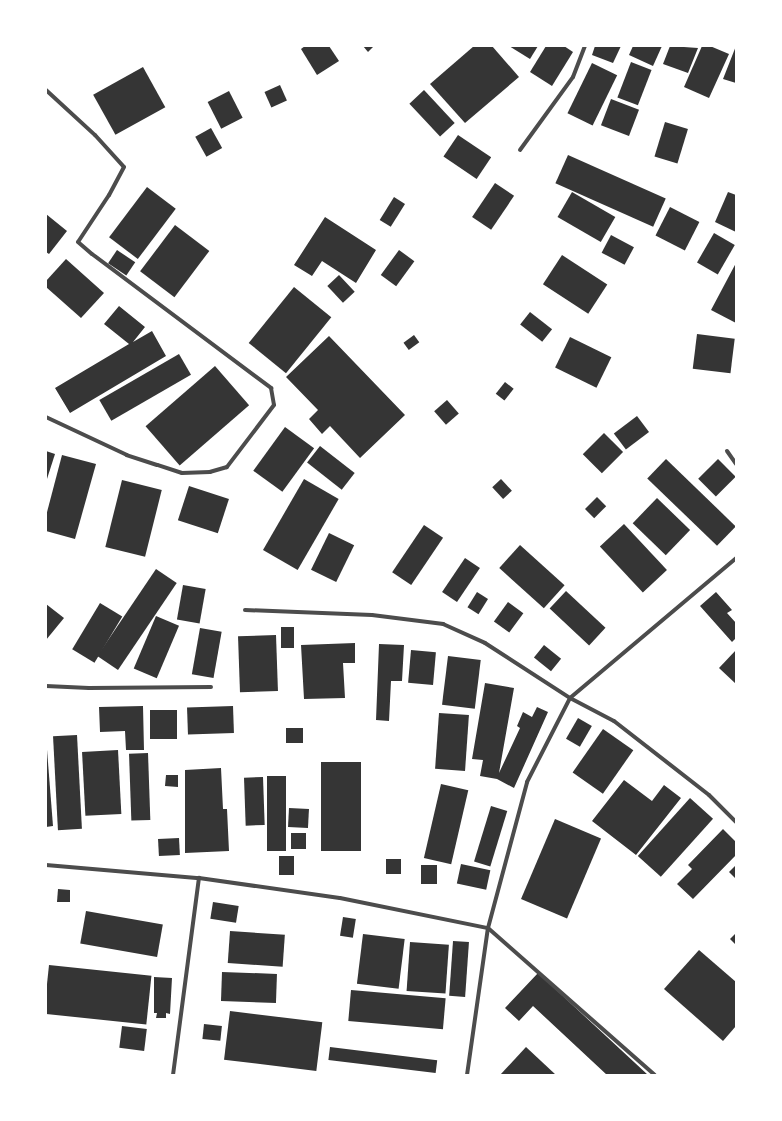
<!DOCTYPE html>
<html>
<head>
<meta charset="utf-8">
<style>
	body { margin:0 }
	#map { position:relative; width:782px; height:1121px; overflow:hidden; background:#fff; font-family:Cabin,sans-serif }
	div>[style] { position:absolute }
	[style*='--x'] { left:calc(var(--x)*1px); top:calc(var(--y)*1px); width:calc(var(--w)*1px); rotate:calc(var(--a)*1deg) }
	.building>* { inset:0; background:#353535; transform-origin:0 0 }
	.minor>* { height:4px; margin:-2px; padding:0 2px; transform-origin:2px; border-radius:2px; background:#4c4c4c }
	span { translate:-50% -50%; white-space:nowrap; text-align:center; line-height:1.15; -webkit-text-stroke:3px #fff; paint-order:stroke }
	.frame { position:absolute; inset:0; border:47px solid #fff; pointer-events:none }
</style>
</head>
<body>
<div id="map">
	<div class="building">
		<div style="clip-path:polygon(305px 46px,329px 46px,339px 61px,317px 75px,301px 49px)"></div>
		<div style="clip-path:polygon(363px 46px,374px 46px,368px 52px)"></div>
		<div style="clip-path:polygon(474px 46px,492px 46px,519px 77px,465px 123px,430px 84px)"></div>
		<div style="clip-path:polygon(509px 46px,538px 46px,530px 59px)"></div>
		<div style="clip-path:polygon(546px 46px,564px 46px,573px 52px,552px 86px,530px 72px)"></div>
		<div style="clip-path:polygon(595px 46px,621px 46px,613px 63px,592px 55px)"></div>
		<div style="clip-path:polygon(633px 46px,662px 46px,653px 66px,629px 55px)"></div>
		<div style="clip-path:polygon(670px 46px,698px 48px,688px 73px,663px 64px)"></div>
		<div style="clip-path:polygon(702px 46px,710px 46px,729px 54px,709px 98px,684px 87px)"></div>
		<div style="clip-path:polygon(736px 46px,736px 83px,723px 79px)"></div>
		<div style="left:631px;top:62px;width:22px;height:38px;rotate:21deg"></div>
		<div style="left:592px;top:63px;width:28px;height:56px;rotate:26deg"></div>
		<div style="left:143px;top:67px;width:46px;height:57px;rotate:61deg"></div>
		<div style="left:280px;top:85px;width:17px;height:17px;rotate:66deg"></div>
		<div style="left:424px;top:90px;width:45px;height:20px;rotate:47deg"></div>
		<div style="left:229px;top:91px;width:30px;height:24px;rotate:63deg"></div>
		<div style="left:611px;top:99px;width:30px;height:28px;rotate:21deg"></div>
		<div style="left:665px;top:122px;width:24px;height:36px;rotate:17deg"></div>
		<div style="left:211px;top:128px;width:23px;height:18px;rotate:61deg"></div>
		<div style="left:458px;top:135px;width:40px;height:26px;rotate:34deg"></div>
		<div style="left:568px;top:155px;width:107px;height:31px;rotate:24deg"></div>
		<div style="left:495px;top:183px;width:23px;height:41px;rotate:34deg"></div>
		<div style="left:147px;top:187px;width:36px;height:63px;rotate:37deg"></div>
		<div style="left:572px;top:192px;width:50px;height:29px;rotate:30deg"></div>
		<div style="clip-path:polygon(728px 192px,736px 195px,736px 232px,715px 222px)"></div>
		<div style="left:394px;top:197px;width:13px;height:27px;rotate:32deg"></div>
		<div style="left:670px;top:207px;width:33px;height:32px;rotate:27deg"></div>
		<div style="clip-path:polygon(46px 214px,67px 231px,49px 254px,46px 252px)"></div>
		<div style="clip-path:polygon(325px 217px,376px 250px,356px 283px,322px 261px,312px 276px,294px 265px)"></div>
		<div style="left:175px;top:225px;width:43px;height:58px;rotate:37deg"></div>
		<div style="left:714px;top:233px;width:24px;height:34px;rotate:30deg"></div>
		<div style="left:611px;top:235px;width:26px;height:20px;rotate:28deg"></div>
		<div style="left:117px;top:250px;width:22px;height:16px;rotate:34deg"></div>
		<div style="left:399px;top:250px;width:19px;height:31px;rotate:36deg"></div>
		<div style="left:562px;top:255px;width:54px;height:35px;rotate:33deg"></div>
		<div style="clip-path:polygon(66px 259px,104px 293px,81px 318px,46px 287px,46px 281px)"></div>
		<div style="clip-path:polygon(736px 263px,736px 323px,711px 310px)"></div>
		<div style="left:339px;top:275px;width:23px;height:16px;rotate:47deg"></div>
		<div style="left:294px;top:287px;width:48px;height:72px;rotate:39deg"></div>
		<div style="clip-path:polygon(119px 306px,145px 327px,133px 342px,152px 331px,166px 356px,70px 413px,55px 388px,129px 344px,104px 324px)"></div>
		<div style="left:530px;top:312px;width:28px;height:16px;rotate:38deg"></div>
		<div style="left:697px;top:334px;width:38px;height:35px;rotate:7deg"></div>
		<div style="left:414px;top:335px;width:9px;height:13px;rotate:54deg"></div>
		<div style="clip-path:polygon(329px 336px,405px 415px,360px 458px,330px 426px,322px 434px,309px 419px,318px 410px,286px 377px)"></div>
		<div style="left:570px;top:337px;width:46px;height:34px;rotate:26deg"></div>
		<div style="left:179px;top:354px;width:24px;height:92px;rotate:60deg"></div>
		<div style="left:215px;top:366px;width:52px;height:92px;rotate:49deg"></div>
		<div style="left:505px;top:382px;width:11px;height:15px;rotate:38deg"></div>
		<div style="left:447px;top:400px;width:18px;height:17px;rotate:49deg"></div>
		<div style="left:637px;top:416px;width:20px;height:29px;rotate:53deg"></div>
		<div style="left:285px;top:427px;width:36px;height:54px;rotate:36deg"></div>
		<div style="left:604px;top:433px;width:27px;height:30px;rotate:45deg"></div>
		<div style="left:320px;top:446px;width:44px;height:21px;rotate:38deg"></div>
		<div style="clip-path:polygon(46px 451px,55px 454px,46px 482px)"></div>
		<div style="clip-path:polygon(62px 455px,96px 464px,75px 539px,46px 531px,46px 516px)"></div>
		<div style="left:666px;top:459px;width:97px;height:27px;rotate:44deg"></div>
		<div style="left:718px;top:459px;width:25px;height:28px;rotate:45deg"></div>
		<div style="left:304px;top:479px;width:40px;height:82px;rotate:30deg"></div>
		<div style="left:501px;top:479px;width:16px;height:12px;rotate:47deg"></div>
		<div style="left:122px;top:480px;width:41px;height:69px;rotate:14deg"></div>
		<div style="left:189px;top:486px;width:42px;height:36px;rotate:18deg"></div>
		<div style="left:597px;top:497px;width:13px;height:17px;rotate:45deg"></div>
		<div style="left:657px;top:498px;width:46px;height:35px;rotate:44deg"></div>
		<div style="left:624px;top:524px;width:63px;height:33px;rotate:47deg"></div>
		<div style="left:424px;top:525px;width:23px;height:57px;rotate:34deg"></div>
		<div style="left:329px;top:533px;width:28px;height:41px;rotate:26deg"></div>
		<div style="left:520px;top:545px;width:60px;height:31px;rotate:42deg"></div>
		<div style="left:465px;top:558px;width:18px;height:41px;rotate:34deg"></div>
		<div style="left:156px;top:569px;width:25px;height:105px;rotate:34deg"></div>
		<div style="left:183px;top:585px;width:23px;height:35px;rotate:10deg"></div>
		<div style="left:566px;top:591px;width:54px;height:24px;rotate:43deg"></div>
		<div style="left:477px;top:592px;width:13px;height:18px;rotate:32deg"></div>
		<div style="clip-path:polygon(716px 592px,732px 610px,727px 613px,736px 623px,736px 638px,732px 642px,700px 606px)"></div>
		<div style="left:508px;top:602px;width:19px;height:24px;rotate:36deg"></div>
		<div style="left:100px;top:603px;width:26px;height:54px;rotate:31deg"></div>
		<div style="clip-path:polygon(46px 604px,64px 618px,46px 640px)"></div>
		<div style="left:156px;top:616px;width:25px;height:57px;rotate:23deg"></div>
		<div style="left:281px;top:627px;width:13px;height:21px"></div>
		<div style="left:200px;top:628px;width:22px;height:47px;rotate:10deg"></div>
		<div style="left:276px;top:635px;width:56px;height:38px;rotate:88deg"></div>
		<div style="clip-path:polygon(355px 643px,355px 663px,343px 663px,345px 698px,304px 699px,301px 645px)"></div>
		<div style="clip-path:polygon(379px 644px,404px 645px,402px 681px,391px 681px,389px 721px,376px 720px)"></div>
		<div style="left:544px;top:645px;width:22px;height:16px;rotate:39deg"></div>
		<div style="left:411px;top:650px;width:25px;height:33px;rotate:5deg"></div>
		<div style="clip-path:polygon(736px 650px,736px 684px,719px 668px)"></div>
		<div style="left:448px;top:656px;width:33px;height:49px;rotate:7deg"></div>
		<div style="clip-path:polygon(485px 683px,514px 688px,499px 773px,520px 728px,517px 726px,523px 712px,532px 717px,537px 707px,548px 712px,514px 788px,497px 779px,480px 776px,483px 760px,472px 759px)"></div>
		<div style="clip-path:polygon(143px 706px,144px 750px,126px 750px,125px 731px,100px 732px,99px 707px)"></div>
		<div style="left:233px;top:706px;width:27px;height:46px;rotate:88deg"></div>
		<div style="left:150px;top:710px;width:27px;height:29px"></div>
		<div style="left:439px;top:713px;width:30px;height:56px;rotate:4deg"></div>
		<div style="left:578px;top:718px;width:16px;height:24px;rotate:30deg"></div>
		<div style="left:286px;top:728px;width:17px;height:15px"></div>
		<div style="left:603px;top:729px;width:37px;height:53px;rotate:35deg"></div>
		<div style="left:77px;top:735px;width:94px;height:24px;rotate:87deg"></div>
		<div style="clip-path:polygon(46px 737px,53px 826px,46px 827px)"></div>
		<div style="left:118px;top:750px;width:64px;height:36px;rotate:87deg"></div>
		<div style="left:148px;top:753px;width:67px;height:19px;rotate:88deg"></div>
		<div style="left:321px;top:762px;width:40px;height:89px"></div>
		<div style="clip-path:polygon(221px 768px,223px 809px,227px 809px,229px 851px,185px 853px,185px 770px)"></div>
		<div style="clip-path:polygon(166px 775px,178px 775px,178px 787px,165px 786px)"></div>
		<div style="left:267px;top:776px;width:19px;height:75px"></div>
		<div style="left:263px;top:777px;width:48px;height:19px;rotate:88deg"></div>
		<div style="clip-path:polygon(624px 780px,652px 801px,664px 785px,681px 798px,636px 855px,592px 821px)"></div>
		<div style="left:441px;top:784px;width:28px;height:76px;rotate:13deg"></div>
		<div style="left:690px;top:798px;width:31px;height:78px;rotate:42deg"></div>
		<div style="left:491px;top:806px;width:17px;height:58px;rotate:17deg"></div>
		<div style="left:289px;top:808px;width:20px;height:19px;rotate:3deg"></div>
		<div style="left:555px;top:819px;width:50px;height:87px;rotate:23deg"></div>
		<div style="clip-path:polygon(723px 829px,736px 842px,736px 855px,693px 899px,677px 884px,692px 869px,688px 865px)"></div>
		<div style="left:306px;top:833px;width:16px;height:15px;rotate:90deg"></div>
		<div style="left:179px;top:838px;width:17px;height:21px;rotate:87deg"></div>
		<div style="left:294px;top:856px;width:19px;height:15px;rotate:90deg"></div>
		<div style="left:386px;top:859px;width:15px;height:15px"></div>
		<div style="left:461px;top:864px;width:30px;height:20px;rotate:12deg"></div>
		<div style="left:421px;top:865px;width:16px;height:19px"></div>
		<div style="clip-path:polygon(736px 865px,736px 879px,729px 872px)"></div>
		<div style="clip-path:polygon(58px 889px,70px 890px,70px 902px,57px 902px)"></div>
		<div style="left:213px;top:902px;width:26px;height:17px;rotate:9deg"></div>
		<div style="left:86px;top:911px;width:78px;height:33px;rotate:10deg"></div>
		<div style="left:343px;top:917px;width:13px;height:19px;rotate:9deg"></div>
		<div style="left:230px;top:931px;width:55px;height:32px;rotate:4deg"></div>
		<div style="clip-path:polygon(736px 933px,736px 945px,730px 939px)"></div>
		<div style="left:363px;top:934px;width:42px;height:50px;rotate:7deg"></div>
		<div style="left:453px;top:941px;width:16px;height:55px;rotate:4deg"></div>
		<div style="left:410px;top:942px;width:39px;height:49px;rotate:4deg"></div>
		<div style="clip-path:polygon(699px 950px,736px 982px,736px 1026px,723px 1041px,664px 989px)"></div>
		<div style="left:49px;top:965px;width:103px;height:49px;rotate:6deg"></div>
		<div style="left:222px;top:972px;width:55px;height:29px;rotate:2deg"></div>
		<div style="clip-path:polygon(538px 973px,648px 1075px,607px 1075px,533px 1006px,519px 1021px,505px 1008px)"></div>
		<div style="clip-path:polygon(154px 977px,172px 978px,170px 1014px,166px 1013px,166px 1018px,156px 1018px,157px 1013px,154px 1013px)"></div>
		<div style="left:351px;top:990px;width:95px;height:31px;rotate:5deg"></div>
		<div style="left:230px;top:1011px;width:93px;height:49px;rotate:7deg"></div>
		<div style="left:204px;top:1024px;width:18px;height:15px;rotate:6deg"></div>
		<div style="left:122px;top:1026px;width:25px;height:22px;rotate:7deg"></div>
		<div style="left:330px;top:1047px;width:108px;height:13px;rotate:7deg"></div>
		<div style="clip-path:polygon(526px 1047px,556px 1075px,500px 1075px)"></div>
	</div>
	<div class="minor">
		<div style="--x:46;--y:90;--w:67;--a:42.6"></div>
		<div style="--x:95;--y:135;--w:43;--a:47.8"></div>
		<div style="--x:124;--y:167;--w:32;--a:118"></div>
		<div style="--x:109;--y:195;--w:56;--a:123.4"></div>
		<div style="--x:78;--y:242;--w:18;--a:41"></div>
		<div style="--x:92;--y:254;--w:224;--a:36.8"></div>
		<div style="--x:271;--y:388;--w:17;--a:80"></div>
		<div style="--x:274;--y:405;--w:78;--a:127.2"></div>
		<div style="--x:227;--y:467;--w:18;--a:164"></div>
		<div style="--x:210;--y:472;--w:28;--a:178"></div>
		<div style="--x:182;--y:473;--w:26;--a:-162"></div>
		<div style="--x:157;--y:465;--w:32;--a:-162"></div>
		<div style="--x:127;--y:455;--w:89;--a:-154.9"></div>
		<div style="--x:520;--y:150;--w:90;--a:-54"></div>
		<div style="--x:573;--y:77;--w:33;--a:-69"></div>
		<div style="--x:727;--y:451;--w:16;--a:55"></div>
		<div style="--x:245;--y:610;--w:127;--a:2.3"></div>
		<div style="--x:372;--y:615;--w:72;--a:7.2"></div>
		<div style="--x:443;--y:624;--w:46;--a:24.3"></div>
		<div style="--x:485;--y:643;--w:101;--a:32.9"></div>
		<div style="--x:570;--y:698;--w:50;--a:27.6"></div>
		<div style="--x:614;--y:721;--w:120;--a:37.9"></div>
		<div style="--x:709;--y:795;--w:38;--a:45"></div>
		<div style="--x:46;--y:686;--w:43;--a:2.7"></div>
		<div style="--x:89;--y:688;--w:122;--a:-0.5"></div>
		<div style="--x:46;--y:865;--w:154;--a:4.9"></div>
		<div style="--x:199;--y:878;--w:142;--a:8.1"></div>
		<div style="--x:340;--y:898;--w:151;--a:11.5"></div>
		<div style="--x:488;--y:928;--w:222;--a:41.4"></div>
		<div style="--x:173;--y:1075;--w:199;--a:-82.5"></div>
		<div style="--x:467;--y:1075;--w:148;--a:-81.9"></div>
		<div style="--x:488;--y:928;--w:151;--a:-75"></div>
		<div style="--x:527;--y:782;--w:94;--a:-62.9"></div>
		<div style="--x:570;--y:698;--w:217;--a:-40.1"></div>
	</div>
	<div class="frame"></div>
</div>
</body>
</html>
